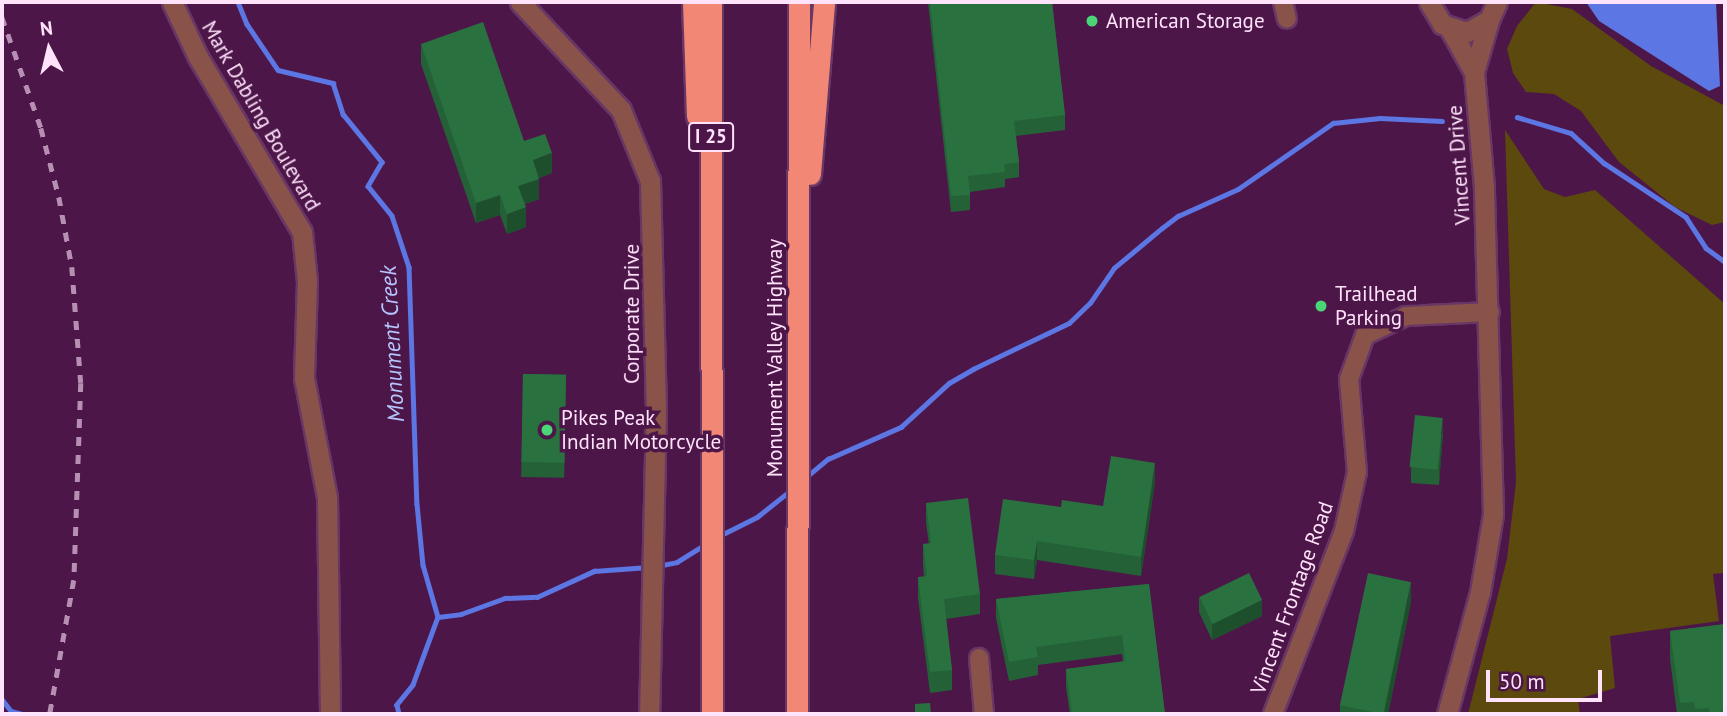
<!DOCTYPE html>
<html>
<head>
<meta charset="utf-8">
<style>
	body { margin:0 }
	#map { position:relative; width:1727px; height:716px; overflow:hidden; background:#4d1649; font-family:"PT Sans",sans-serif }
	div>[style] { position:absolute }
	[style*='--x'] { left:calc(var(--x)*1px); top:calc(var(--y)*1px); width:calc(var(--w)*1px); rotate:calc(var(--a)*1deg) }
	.green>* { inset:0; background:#5c490d }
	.water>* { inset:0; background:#5c76e4 }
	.stream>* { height:4.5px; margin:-2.25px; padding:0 2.25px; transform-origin:2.25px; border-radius:2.25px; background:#5c76e4 }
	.roads { filter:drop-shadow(2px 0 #693765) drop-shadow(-2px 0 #693765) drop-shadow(0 2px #693765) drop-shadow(0 -2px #693765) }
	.minor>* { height:18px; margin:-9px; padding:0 9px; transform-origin:9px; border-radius:9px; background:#8a534a }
	.tertiary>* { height:19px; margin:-9.5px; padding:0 9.5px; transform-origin:9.5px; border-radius:9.5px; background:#8a534a }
	.motorway>* { height:21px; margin:-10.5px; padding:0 10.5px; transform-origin:10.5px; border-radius:10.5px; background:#f28775 }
	.rail>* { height:4.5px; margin-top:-2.25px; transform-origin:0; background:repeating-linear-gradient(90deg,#b68fb2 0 9px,transparent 0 18px) }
	.wall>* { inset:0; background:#246137; transform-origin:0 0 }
	.shaded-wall>* { inset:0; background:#1d4f2d }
	.building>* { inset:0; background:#2a7140; transform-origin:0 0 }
	.dots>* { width:19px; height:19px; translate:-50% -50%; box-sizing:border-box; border:4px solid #4d1649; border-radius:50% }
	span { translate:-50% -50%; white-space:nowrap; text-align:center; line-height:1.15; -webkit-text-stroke:7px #4d1649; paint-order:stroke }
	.shield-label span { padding:2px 5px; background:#4d1649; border:2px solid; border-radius:5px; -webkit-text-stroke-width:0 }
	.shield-label { font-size:19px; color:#fee3fa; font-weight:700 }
	.poi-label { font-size:21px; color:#fee3fa }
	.left { translate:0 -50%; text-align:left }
	.street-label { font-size:21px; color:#fee3fa }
	.water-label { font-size:23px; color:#b5c7fe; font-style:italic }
	.frame { position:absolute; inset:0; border:4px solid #fee3fa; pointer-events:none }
	.north { position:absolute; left:14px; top:14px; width:70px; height:70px; -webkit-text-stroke:5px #4d1649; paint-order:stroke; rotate:353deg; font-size:19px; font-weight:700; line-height:28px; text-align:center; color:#fee3fa }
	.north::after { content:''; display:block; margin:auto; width:24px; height:32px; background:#fee3fa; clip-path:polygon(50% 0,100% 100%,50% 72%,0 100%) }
	.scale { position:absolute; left:1486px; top:670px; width:116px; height:32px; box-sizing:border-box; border:4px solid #fee3fa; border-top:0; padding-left:9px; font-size:21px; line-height:24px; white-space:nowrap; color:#fee3fa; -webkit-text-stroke:5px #4d1649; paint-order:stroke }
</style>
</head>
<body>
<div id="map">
	<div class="green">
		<div style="clip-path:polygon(1536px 2px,1572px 9px,1651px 66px,1725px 106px,1725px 222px,1712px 225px,1675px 207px,1619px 162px,1581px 111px,1554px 94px,1526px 92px,1513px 73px,1507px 49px,1517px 26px)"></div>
		<div style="clip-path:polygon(1505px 130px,1544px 189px,1565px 197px,1595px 190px,1725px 304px,1725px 583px,1723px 573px,1713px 574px,1719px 621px,1610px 636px,1615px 688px,1578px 699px,1580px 714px,1468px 714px,1507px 559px,1516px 482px)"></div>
	</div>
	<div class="water">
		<div style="clip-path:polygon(1586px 2px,1716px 2px,1720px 86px,1709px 91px,1599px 21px)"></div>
	</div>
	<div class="stream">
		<div style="--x:238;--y:2;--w:24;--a:68"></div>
		<div style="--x:247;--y:24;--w:55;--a:56"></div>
		<div style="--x:278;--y:70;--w:57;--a:13.3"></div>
		<div style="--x:333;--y:83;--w:33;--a:72"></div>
		<div style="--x:343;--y:114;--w:62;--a:50.9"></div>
		<div style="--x:382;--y:162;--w:28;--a:120"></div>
		<div style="--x:368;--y:186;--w:38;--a:51"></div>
		<div style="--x:392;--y:216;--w:54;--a:71.6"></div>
		<div style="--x:409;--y:267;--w:237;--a:88.1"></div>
		<div style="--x:417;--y:504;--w:61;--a:84.4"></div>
		<div style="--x:423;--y:565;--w:54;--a:73.9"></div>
		<div style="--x:438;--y:617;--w:72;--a:110.2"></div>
		<div style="--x:413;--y:685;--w:26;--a:129"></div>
		<div style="--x:397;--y:705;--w:9;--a:77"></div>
		<div style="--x:1517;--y:117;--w:56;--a:16.5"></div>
		<div style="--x:1571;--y:133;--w:45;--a:42.3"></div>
		<div style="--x:1604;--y:163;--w:98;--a:33.4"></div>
		<div style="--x:1686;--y:217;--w:37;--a:57"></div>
		<div style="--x:1706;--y:248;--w:24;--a:36"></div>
		<div style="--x:805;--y:478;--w:30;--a:-40"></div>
		<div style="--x:828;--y:459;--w:80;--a:-23.7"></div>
		<div style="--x:901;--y:427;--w:65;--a:-42.5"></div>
		<div style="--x:949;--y:383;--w:28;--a:-30"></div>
		<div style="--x:973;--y:369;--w:106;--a:-25.6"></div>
		<div style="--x:1069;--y:323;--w:29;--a:-44"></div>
		<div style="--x:1090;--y:303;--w:42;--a:-55.6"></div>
		<div style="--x:1114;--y:268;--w:62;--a:-39.8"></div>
		<div style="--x:1162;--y:228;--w:20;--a:-37"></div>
		<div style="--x:1178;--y:216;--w:66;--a:-24.2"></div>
		<div style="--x:1238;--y:189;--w:116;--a:-34.8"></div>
		<div style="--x:1333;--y:123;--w:47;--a:-6.1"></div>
		<div style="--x:1380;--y:118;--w:62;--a:2.8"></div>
		<div style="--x:719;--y:536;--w:42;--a:-26.6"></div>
		<div style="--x:757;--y:517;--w:43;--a:-38.5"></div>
		<div style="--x:657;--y:566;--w:20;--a:-11"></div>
		<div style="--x:677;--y:562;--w:34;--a:-32"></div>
		<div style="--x:438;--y:617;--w:23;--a:-7"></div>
		<div style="--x:461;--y:614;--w:47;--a:-20"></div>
		<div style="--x:505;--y:598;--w:32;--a:-2"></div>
		<div style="--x:537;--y:597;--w:63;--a:-24.5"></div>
		<div style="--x:594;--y:571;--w:54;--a:-4.2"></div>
		<div style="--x:2;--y:699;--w:15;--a:53"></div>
		<div style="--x:11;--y:711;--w:11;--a:15"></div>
	</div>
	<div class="roads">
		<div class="minor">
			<div style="--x:1283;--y:2;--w:17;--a:77"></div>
			<div style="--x:979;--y:658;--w:56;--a:84.9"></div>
			<div style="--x:1273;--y:714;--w:196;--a:-68.8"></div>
			<div style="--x:1344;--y:531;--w:60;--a:-77.6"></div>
			<div style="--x:1357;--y:472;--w:93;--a:-94.9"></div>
			<div style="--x:1349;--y:379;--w:47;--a:-70"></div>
			<div style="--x:1365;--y:335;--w:45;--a:-24.9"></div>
			<div style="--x:1406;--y:316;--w:84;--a:-2.7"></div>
		</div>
		<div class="tertiary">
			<div style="--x:172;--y:2;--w:61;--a:64.7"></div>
			<div style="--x:198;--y:57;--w:204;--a:59.3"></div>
			<div style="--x:302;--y:232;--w:49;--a:84.2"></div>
			<div style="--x:307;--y:281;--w:97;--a:91.8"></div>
			<div style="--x:304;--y:378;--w:121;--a:79.1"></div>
			<div style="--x:327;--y:497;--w:217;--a:89.2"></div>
			<div style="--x:520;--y:2;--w:148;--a:46.9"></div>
			<div style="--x:621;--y:110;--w:77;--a:67.8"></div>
			<div style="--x:650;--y:181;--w:230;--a:88.5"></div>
			<div style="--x:656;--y:411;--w:303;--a:91.3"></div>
			<div style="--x:1429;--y:2;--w:26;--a:59"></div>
			<div style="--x:1442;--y:24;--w:26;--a:18"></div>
			<div style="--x:1467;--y:32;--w:25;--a:-29"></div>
			<div style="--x:1489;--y:20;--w:20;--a:-66"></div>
			<div style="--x:1450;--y:29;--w:49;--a:60.8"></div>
			<div style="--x:1447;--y:714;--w:126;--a:-74.9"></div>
			<div style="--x:1480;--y:592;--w:79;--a:-80.5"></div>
			<div style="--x:1493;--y:514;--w:327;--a:-91.6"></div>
			<div style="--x:1484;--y:187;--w:115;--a:-95"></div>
			<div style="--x:1474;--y:72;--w:54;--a:-73.9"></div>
		</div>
		<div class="motorway">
			<div style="--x:693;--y:2;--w:114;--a:88"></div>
			<div style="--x:711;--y:2;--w:712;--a:89.92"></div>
			<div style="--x:810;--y:174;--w:173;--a:-85.3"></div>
			<div style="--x:797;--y:714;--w:712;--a:-89.84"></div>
		</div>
	</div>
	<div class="rail">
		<div style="--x:2;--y:17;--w:118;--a:70.6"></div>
		<div style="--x:41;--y:128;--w:71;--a:75.4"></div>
		<div style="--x:59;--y:197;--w:71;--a:79.5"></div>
		<div style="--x:72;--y:267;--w:116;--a:85.6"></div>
		<div style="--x:81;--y:383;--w:197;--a:92"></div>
		<div style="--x:74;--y:580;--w:136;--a:100.2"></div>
	</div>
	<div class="wall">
		<div style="clip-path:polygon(928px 2px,1052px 2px,1065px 115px,1065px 130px,1016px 136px,1019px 162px,1019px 177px,1005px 179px,1005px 187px,970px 192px,970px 210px,951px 212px)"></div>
		<div style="clip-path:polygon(421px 44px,524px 141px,552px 173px,539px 178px,539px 199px,525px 204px,526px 227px,507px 234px,500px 215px,476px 223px,421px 64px)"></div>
		<div style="left:523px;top:374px;width:43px;height:103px;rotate:1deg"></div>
		<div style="clip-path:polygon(1443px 433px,1439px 485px,1411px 483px,1411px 467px)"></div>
		<div style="clip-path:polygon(1155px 482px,1141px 576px,1037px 560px,1034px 579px,995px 574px,995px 555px,1061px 507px,1103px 506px)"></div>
		<div style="clip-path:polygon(926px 503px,980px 594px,980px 614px,946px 619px,952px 670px,952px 690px,930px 693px,918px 598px,918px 577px,924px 577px,923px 565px,923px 544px,929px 544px,926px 523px)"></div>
		<div style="clip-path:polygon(1149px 584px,1165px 714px,1070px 714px,1066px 687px,1066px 669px,1123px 662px,1122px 654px,1038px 665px,1038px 675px,1009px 681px,996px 618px,996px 599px)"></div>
		<div style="clip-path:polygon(1199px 597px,1262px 616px,1212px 640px,1199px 612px)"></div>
		<div style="clip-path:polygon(1411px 602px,1388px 714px,1340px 714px,1340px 705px)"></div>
		<div style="clip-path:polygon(1725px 624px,1725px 714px,1677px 714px,1670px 659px,1670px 631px)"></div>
	</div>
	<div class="shaded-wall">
		<div style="clip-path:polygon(552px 153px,552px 173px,533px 180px,533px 160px)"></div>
		<div style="clip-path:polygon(539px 179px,539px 199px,518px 206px,518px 186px)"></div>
		<div style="clip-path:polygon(500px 195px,500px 215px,476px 223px,476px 203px)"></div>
		<div style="clip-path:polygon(526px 207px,526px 227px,507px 234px,507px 214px)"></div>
		<div style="clip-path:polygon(1443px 418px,1443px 433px,1439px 485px,1439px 469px)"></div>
		<div style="clip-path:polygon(1155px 463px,1155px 482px,1141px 576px,1141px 557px)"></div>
		<div style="clip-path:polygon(1037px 541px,1037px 560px,1034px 579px,1034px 560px)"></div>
		<div style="clip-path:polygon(1411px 582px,1411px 602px,1388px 714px,1384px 714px)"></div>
		<div style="clip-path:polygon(1262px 600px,1262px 616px,1212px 640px,1212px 624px)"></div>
	</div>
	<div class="building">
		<div style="clip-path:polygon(930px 2px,1052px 2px,1065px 115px,1014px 121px,1019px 162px,1004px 164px,1005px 172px,968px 176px,970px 195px,951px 196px)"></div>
		<div style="clip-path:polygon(483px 22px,524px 141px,545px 134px,552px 153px,533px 160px,539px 179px,518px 186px,526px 207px,507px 214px,500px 195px,476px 203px,421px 44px)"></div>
		<div style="left:523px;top:374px;width:43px;height:88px;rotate:1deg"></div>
		<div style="left:1415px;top:415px;width:28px;height:52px;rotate:6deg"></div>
		<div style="clip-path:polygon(1111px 456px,1155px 463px,1141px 557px,1037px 541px,1034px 560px,995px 555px,1003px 499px,1061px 507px,1062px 500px,1103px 506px)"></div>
		<div style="clip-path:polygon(968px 498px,980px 594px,944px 599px,952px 670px,930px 672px,918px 577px,927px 576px,923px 544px,931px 543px,926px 503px)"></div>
		<div style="left:1249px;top:573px;width:30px;height:55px;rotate:64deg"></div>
		<div style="left:1368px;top:573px;width:44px;height:135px;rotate:12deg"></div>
		<div style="clip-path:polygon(1149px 584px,1165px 714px,1072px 714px,1066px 669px,1125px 661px,1122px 635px,1036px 647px,1038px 657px,1009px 662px,996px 599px)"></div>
		<div style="clip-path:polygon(1725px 624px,1725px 711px,1710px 713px,1709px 708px,1695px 709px,1694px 702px,1680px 703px,1670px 631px)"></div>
		<div style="clip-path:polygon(930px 703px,931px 714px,915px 714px,915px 704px)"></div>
	</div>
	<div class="dots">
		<div style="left:1092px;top:21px;background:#4ad677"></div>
		<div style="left:1321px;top:306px;background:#4ad677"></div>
		<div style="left:547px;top:430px;background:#4ad677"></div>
	</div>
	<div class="shield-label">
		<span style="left:711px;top:137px">I 25</span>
	</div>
	<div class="poi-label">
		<span class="left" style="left:1106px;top:21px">American Storage</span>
		<span class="left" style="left:1335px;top:306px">Trailhead<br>Parking</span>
		<span class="left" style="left:561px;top:430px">Pikes Peak<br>Indian Motorcycle</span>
	</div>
	<div class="street-label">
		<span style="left:261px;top:116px;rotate:60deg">Mark Dabling Boulevard</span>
		<span style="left:1459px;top:165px;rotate:-94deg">Vincent Drive</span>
		<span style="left:632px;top:314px;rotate:-90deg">Corporate Drive</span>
		<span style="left:775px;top:358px;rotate:-90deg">Monument Valley Highway</span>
		<span style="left:1292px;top:598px;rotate:-70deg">Vincent Frontage Road</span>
	</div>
	<div class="water-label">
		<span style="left:392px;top:344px;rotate:-93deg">Monument Creek</span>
	</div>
	<div class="frame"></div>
	<div class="north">N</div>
	<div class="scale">50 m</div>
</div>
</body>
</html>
